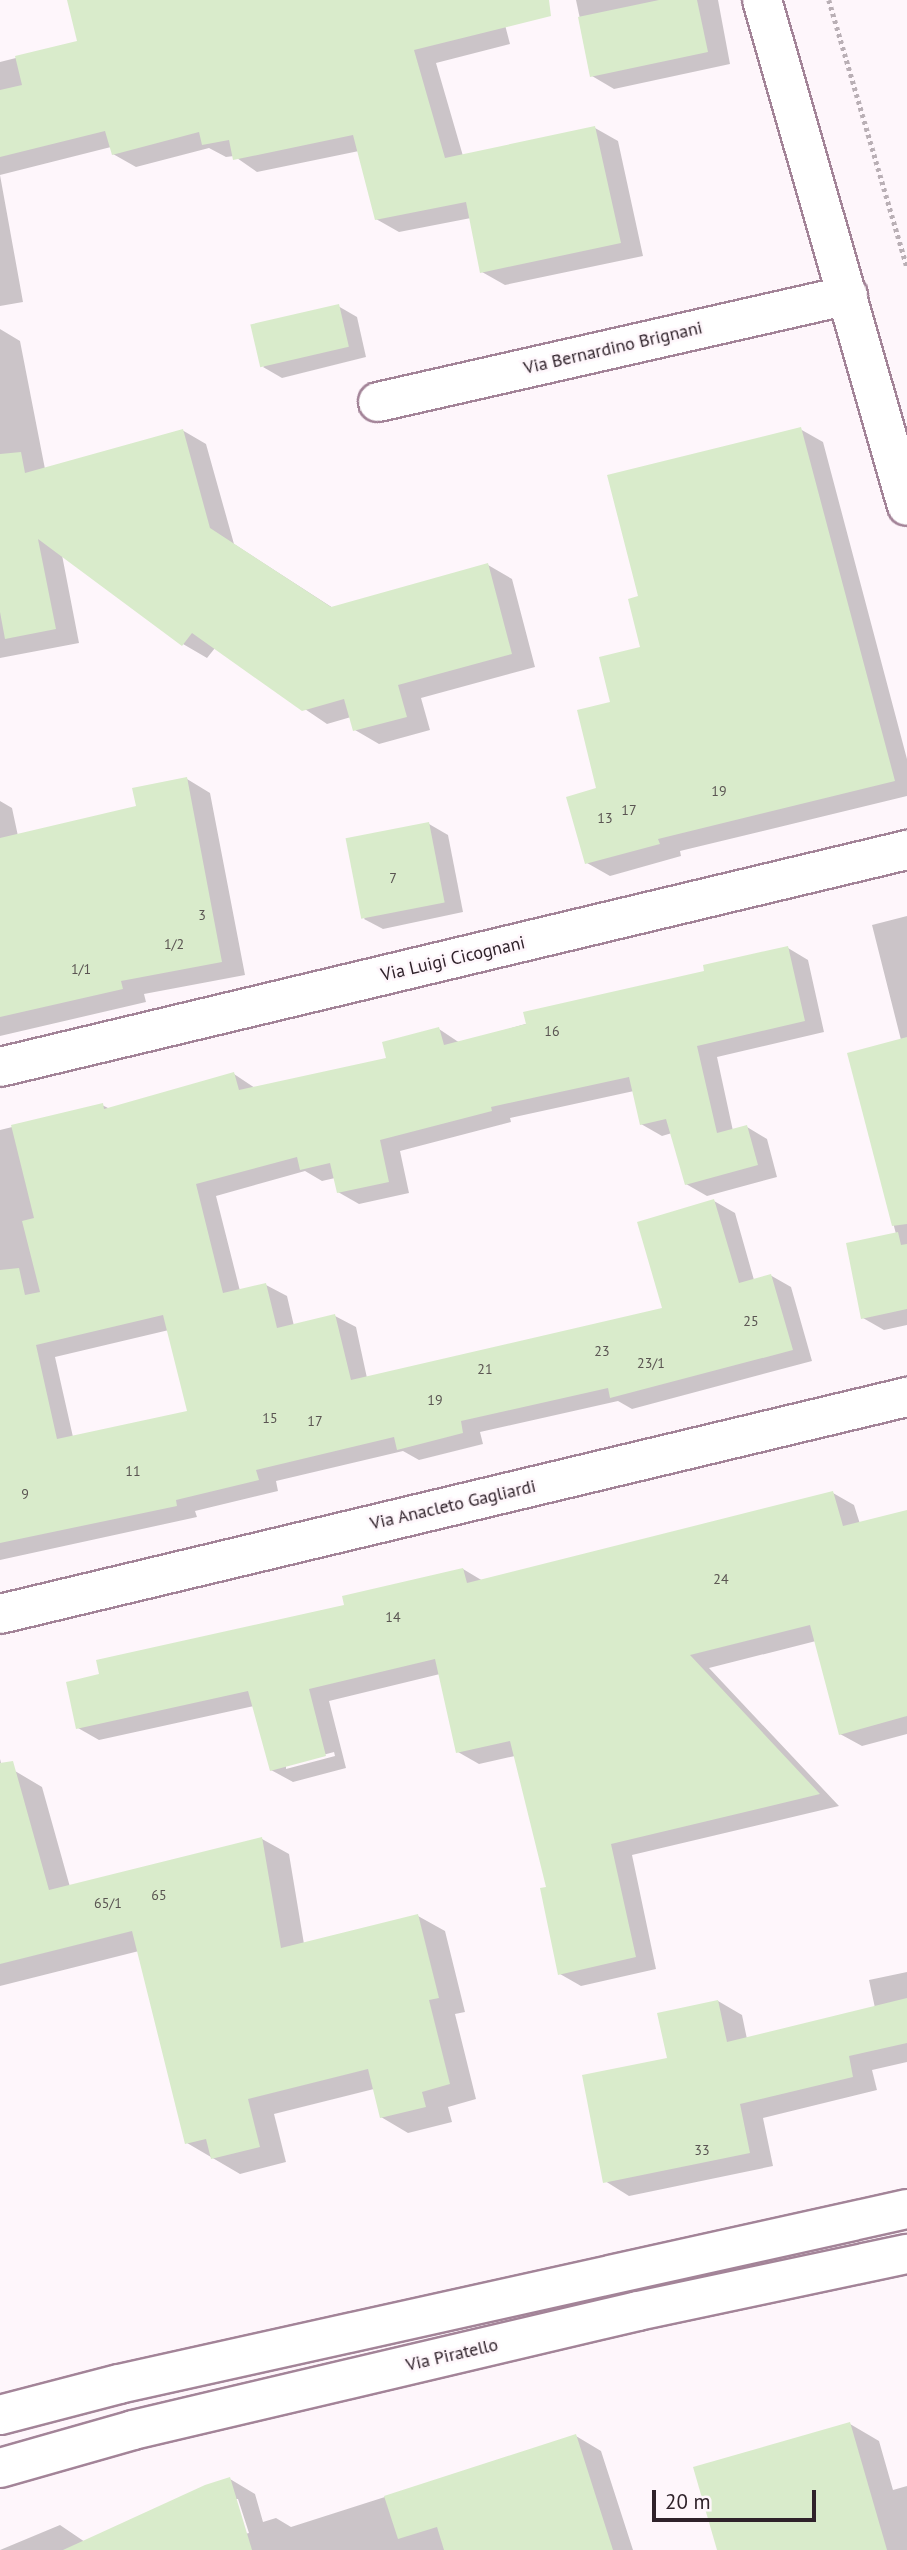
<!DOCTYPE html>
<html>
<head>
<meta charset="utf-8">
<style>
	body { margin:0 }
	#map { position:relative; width:907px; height:2550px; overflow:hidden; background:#fef6fb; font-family:"PT Sans",sans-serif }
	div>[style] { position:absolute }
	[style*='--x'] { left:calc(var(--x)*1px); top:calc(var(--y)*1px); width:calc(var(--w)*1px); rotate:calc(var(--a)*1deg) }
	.shadow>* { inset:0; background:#0003 }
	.building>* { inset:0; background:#d9ebcb; transform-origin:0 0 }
	.path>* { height:4.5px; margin-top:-2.25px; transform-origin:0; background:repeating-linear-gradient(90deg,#b9afb5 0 3.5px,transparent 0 7px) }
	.roads { filter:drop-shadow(2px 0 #a38498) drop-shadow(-2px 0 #a38498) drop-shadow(0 2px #a38498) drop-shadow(0 -2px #a38498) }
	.minor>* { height:38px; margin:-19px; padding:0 19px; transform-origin:19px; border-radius:19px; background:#fff }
	.major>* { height:38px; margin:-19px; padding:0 19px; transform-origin:19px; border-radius:19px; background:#fff }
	span { translate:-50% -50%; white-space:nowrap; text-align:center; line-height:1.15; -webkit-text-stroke:5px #fef6fb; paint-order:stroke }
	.number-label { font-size:14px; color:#5a5452 }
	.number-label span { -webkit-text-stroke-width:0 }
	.street-label { font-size:18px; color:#2f222a }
	.scale { position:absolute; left:652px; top:2490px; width:164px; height:32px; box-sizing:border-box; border:4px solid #2f222a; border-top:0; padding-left:9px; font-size:21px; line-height:24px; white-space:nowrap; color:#2f222a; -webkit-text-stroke:5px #fef6fb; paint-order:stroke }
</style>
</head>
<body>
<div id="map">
	<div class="shadow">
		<div style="clip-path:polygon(68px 0,507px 0,499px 2px,510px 44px,436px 63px,463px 156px,595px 128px,618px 141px,643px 256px,505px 285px,482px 272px,471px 218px,399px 232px,376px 219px,359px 151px,257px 172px,234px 156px,226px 157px,209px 148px,136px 167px,113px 154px,111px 147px,0 175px,23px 302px,0 306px,0 62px,79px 42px)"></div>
		<div style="clip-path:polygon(576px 0,718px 0,730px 64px,614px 89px,592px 76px)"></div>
		<div style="clip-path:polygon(338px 306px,357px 317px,366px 357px,282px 378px,263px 367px)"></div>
		<div style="clip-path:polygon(0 329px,20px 341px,45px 469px,182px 430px,206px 444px,234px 544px,333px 608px,488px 565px,512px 579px,535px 667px,421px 698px,430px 730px,379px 744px,355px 730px,351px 717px,327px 724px,215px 648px,207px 658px,183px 644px,62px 555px,79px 643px,0 658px)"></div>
		<div style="clip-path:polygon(800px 429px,823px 442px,907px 759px,907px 796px,680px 851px,681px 856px,610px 876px,587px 863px,612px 703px,642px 648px,640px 598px)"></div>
		<div style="clip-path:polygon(187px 779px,210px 793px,245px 975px,144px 994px,146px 1002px,0 1036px,0 801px,12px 808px,18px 836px,138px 807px)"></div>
		<div style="clip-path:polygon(429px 824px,448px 835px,463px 912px,383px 929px,364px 919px)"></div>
		<div style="clip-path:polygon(907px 916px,907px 1325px,884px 1330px,863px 1318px,896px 1234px,849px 1054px,901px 1040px,872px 925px)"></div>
		<div style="clip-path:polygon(evenodd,788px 948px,808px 960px,824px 1032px,717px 1057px,733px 1131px,747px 1127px,767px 1139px,777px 1177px,707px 1196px,686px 1184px,672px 1133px,662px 1136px,641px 1124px,634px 1091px,510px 1118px,511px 1122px,400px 1151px,409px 1193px,359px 1204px,338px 1192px,335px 1178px,322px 1181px,305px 1171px,216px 1196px,240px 1291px,266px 1285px,287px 1296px,294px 1326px,335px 1316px,356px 1327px,367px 1378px,665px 1309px,714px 1201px,735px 1213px,754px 1280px,770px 1275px,791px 1287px,812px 1361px,632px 1409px,618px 1401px,480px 1432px,483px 1444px,419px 1460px,403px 1451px,276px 1481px,278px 1491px,195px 1511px,197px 1517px,0 1560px,0 1130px,102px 1105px,110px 1109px,234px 1074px,255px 1088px,388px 1059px,439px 1029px,460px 1043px,788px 948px,169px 1330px,189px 1412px,73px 1437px,55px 1357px,169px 1330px)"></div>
		<div style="clip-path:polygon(evenodd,833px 1493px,854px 1505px,860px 1524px,907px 1514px,907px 1734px,862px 1746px,840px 1734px,816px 1641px,709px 1668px,839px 1806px,632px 1855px,656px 1969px,581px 1986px,560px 1974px,548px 1888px,515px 1756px,479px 1764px,458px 1752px,440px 1674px,329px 1701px,346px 1768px,293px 1782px,271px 1770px,254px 1706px,99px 1740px,78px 1728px,346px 1606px,463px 1569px,483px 1581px,833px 1493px,334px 1752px,335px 1756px,286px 1769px,286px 1765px,334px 1752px)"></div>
		<div style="clip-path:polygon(0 1759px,4px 1775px,15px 1771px,42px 1787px,70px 1887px,262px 1839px,289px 1854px,304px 1944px,418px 1916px,445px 1931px,465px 2012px,455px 2014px,476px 2099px,448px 2107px,452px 2122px,408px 2133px,381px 2117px,374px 2089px,274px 2114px,286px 2162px,240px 2174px,187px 2143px,139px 1951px,0 1986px)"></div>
		<div style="clip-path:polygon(907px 1972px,907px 2062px,872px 2070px,877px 2090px,763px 2118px,773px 2166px,629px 2196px,605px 2181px,669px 2059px,718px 2001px,742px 2015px,747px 2039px,875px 2008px,869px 1980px)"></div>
		<div style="clip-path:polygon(850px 2424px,879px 2441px,893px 2490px,907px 2486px,907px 2550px,719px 2550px)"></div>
		<div style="clip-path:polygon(evenodd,576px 2436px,601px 2451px,633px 2550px,0 2550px,60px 2525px,85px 2542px,230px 2479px,255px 2494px,263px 2522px,276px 2518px,291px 2527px,576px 2436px,235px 2499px,238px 2499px,249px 2533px,245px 2534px,235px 2499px)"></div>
	</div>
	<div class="building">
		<div style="clip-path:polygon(67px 0,549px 0,551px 16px,414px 50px,445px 158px,595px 126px,621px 243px,480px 273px,466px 202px,375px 220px,353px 135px,233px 160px,229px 140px,202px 145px,199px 132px,112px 155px,105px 131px,0 157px,0 90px,22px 85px,15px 56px,77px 41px)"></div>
		<div style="clip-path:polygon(659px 0,697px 0,708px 52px,590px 77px,578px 17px)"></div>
		<div style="left:339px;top:304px;width:44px;height:91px;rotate:77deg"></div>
		<div style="clip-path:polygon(801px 427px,895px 781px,658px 839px,660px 844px,585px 864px,566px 797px,596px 788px,577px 710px,610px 702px,599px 657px,640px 647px,628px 599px,638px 596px,607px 475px)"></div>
		<div style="clip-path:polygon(183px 429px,210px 528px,331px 607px,488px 563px,512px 654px,398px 685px,407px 717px,353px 731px,344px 699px,302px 711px,192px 633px,182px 646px,38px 539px,56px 629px,5px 639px,0 612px,0 454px,21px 452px,25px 473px)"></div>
		<div style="clip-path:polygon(187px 777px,222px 962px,121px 981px,123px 989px,0 1017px,0 838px,136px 806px,132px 788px)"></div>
		<div style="left:429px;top:822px;width:82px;height:85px;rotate:79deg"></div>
		<div style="clip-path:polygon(evenodd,788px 946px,805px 1021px,697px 1046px,717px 1133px,747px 1125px,758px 1165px,685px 1185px,666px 1119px,640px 1125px,629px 1077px,491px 1107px,492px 1111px,380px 1140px,389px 1182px,337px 1193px,330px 1163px,300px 1170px,297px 1157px,196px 1184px,223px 1293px,266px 1283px,277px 1328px,335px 1314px,351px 1380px,662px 1308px,637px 1222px,714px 1199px,739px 1283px,771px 1274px,793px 1350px,610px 1398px,608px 1388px,461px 1421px,463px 1433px,397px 1450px,394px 1437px,256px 1470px,259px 1480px,176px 1500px,177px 1506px,0 1543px,0 1270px,19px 1268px,25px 1295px,40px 1292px,22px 1221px,34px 1218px,11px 1125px,103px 1103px,104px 1109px,234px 1072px,239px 1090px,386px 1058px,382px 1042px,439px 1027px,444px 1045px,526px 1024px,523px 1012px,704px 971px,703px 965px,788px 946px,163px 1315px,187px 1411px,57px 1439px,36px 1345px,163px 1315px)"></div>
		<div style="clip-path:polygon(907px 1037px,907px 1224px,892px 1226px,847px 1053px)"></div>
		<div style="clip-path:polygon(898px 1232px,901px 1245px,907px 1244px,907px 1309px,861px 1319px,846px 1243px)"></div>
		<div style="clip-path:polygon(833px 1491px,843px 1526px,907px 1510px,907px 1716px,839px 1735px,810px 1625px,690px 1655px,820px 1794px,611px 1844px,636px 1957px,558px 1975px,540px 1888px,546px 1887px,510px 1741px,456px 1753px,435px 1659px,309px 1689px,326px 1756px,270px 1771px,248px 1691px,76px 1729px,66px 1682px,99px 1674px,96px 1660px,344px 1605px,342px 1596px,463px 1568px,467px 1583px)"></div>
		<div style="clip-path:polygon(13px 1761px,49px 1890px,262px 1837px,281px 1948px,418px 1914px,439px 1998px,429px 2000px,450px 2084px,422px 2092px,426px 2107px,380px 2118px,368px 2069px,248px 2099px,260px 2147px,211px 2159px,206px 2139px,185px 2144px,132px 1931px,0 1964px,0 1763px)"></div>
		<div style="clip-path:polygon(907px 1998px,907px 2043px,849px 2056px,853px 2077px,740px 2104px,750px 2153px,603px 2183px,582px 2075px,667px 2058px,657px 2013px,718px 2000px,727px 2042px)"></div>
		<div style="clip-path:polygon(850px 2422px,887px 2550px,717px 2550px,693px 2467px)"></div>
		<div style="clip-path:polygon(576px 2434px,613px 2550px,444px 2550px,437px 2527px,398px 2539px,384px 2496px)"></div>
		<div style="clip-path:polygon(230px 2477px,252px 2550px,63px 2550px,205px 2485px)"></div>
	</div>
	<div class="path">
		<div style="--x:829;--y:0;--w:277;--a:73.7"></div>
	</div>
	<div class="roads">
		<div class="minor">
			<div style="--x:762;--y:0;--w:526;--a:74.01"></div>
			<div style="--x:378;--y:402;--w:482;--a:-12.8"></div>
			<div style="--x:0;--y:1067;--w:933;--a:-13.46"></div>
			<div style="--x:0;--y:1614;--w:933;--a:-13.46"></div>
		</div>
		<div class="major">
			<div style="--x:0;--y:2415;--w:123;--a:-14.6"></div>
			<div style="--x:119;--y:2384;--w:807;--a:-12.52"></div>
			<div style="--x:0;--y:2468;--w:138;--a:-15.9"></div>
			<div style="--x:133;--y:2430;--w:519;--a:-13.26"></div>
			<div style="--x:638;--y:2311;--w:275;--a:-12"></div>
		</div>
	</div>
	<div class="number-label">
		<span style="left:719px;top:791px">19</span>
		<span style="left:629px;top:810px">17</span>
		<span style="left:605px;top:818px">13</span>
		<span style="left:393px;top:878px">7</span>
		<span style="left:202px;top:915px">3</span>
		<span style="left:174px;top:944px">1/2</span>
		<span style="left:81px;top:969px">1/1</span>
		<span style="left:552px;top:1031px">16</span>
		<span style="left:751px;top:1321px">25</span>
		<span style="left:602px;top:1351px">23</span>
		<span style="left:651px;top:1363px">23/1</span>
		<span style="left:485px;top:1369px">21</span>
		<span style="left:435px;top:1400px">19</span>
		<span style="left:270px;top:1418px">15</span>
		<span style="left:315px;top:1421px">17</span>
		<span style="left:133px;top:1471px">11</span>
		<span style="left:25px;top:1494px">9</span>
		<span style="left:721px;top:1579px">24</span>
		<span style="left:393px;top:1617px">14</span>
		<span style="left:159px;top:1895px">65</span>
		<span style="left:108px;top:1903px">65/1</span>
		<span style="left:702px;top:2150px">33</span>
	</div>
	<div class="street-label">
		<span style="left:613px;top:348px;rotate:-13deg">Via Bernardino Brignani</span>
		<span style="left:453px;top:959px;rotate:-13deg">Via Luigi Cicognani</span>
		<span style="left:453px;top:1505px;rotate:-13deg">Via Anacleto Gagliardi</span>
		<span style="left:452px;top:2355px;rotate:-13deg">Via Piratello</span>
	</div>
	<div class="scale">20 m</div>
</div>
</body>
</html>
